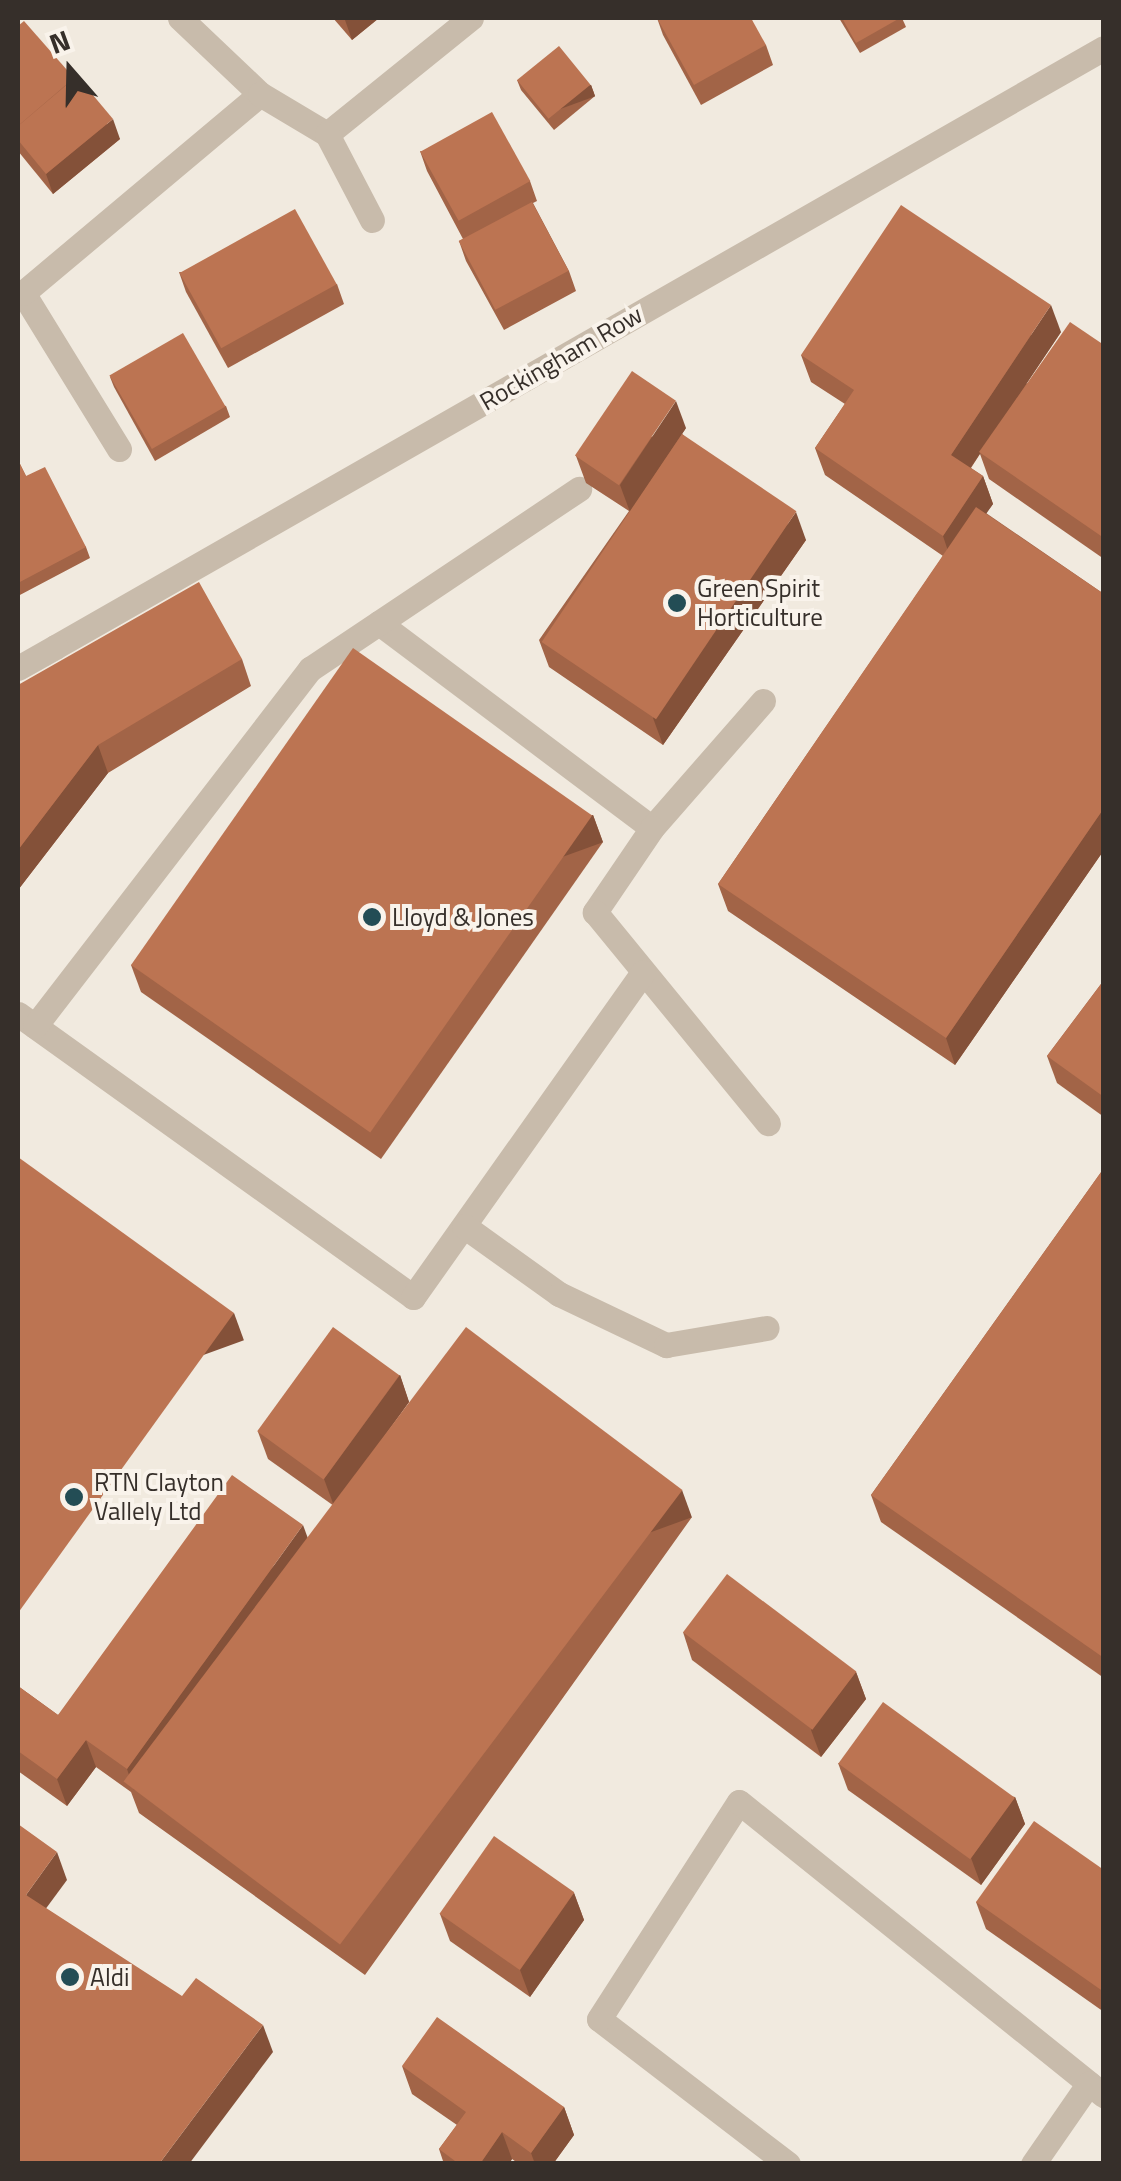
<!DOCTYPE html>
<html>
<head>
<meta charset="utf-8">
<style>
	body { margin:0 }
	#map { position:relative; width:1121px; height:2181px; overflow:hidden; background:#f1eadf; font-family:"Titillium Web",sans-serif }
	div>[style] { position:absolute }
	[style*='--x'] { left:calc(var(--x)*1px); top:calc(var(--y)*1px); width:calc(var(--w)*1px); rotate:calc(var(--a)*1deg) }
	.service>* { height:25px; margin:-12.5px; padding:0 12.5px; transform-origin:12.5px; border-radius:12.5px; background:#c8bbab }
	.minor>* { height:25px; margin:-12.5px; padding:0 12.5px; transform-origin:12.5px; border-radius:12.5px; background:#c8bbab }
	.wall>* { inset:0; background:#a26447 }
	.shaded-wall>* { inset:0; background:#845139; transform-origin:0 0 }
	.building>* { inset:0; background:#bc7452; transform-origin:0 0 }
	.dots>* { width:28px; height:28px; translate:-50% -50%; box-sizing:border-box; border:5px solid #f9f3eb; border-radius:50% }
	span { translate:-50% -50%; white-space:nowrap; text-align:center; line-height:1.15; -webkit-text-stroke:8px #f9f3eb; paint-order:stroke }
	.street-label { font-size:25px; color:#362f2a }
	.poi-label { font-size:25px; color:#362f2a }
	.left { translate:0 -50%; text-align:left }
	.frame { position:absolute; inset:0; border:20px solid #362f2a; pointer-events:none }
	.north { position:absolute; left:20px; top:20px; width:100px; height:100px; -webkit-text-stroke:8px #f9f3eb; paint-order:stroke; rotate:340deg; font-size:28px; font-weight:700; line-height:40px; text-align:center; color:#362f2a }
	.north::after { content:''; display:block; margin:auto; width:35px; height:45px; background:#362f2a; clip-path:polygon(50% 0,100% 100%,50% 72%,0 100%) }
</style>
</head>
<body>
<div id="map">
	<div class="service">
		<div style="--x:119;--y:449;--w:183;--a:-121.6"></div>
		<div style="--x:23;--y:293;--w:309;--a:-40"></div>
		<div style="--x:379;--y:623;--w:341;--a:36.9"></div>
		<div style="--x:55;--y:647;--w:1208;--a:-29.73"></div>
		<div style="--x:763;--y:701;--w:169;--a:131.2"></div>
		<div style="--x:652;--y:828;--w:102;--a:124.2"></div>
		<div style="--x:595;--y:912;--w:273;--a:50.7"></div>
		<div style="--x:18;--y:1014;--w:486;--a:35.6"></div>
		<div style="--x:413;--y:1297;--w:398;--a:-54.7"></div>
		<div style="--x:35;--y:1026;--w:451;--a:-52.4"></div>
		<div style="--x:310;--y:669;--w:324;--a:-33.8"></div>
		<div style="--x:464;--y:1226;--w:117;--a:35.6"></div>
		<div style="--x:559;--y:1294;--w:119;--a:25.5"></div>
		<div style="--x:666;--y:1345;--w:102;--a:-9.6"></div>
		<div style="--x:788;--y:2164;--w:238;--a:-142.5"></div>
		<div style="--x:599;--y:2019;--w:258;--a:-57.2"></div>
		<div style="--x:739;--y:1802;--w:468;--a:38.8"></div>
		<div style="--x:1033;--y:2164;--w:98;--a:-55.3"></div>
	</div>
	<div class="minor">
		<div style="--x:180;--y:18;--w:110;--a:43.5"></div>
		<div style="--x:260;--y:94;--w:78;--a:30.8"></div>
		<div style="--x:327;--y:134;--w:185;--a:-38.9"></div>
		<div style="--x:327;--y:134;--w:97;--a:62.4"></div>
		<div style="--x:18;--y:668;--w:43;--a:-29.6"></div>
	</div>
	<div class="wall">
		<div style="clip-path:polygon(333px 18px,379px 18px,352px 40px)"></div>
		<div style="clip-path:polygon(657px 18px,766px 45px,773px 65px,701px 105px,663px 35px)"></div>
		<div style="clip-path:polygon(839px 18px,902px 18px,906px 27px,860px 53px)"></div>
		<div style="clip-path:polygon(18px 26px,120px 139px,53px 194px,18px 151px)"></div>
		<div style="clip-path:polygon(517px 80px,591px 85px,595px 96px,554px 130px,521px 90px)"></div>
		<div style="clip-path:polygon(420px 151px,530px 181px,537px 201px,533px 203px,569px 271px,576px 291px,504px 330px,466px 261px,459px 241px,463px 239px,427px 171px)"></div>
		<div style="clip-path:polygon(179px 272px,337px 284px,344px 304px,228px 368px,186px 292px)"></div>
		<div style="clip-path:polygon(1061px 332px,1026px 384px,1104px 345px,1104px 559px,989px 479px,980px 454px,971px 468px,983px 476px,993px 504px,986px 513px,1104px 594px,1104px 850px,955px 1065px,728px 911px,718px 884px,943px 556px,825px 475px,815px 448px,845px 404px,811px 382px,801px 355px)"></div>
		<div style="clip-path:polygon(110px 377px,226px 406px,230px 417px,155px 461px,114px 387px)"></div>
		<div style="clip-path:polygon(686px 428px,682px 434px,806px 540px,663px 745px,549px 667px,539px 640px,629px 511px,586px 483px,576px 456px)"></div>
		<div style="clip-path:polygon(18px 460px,26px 476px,86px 547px,90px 558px,18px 596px)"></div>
		<div style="clip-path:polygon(242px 659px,251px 686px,108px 773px,18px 890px,18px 685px)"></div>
		<div style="clip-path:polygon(593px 815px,603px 842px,381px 1159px,141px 992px,131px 965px)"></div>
		<div style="clip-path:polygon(1104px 980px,1104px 1117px,1057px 1083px,1047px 1056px)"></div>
		<div style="clip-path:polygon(1104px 1168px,1104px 1678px,881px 1522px,871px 1495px)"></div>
		<div style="clip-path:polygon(400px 1375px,409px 1402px,334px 1506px,268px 1459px,258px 1432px)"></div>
		<div style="clip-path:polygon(692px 1517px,365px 1975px,139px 1813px,131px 1792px,96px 1767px,67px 1806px,18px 1771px,18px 1686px,58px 1715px,309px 1542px)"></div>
		<div style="clip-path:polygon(683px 1632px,856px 1672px,866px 1699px,821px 1757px,692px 1660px)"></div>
		<div style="clip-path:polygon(838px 1763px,1015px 1797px,1025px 1824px,981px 1885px,848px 1790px)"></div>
		<div style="clip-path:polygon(1104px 1870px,1104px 2012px,986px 1929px,976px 1902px)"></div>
		<div style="clip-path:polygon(574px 1893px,584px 1920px,530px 1997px,450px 1941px,440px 1914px)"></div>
		<div style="clip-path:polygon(402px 2066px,564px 2107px,574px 2135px,553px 2164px,519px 2164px,512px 2159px,509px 2164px,444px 2164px,439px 2149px,457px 2125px,412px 2094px)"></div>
	</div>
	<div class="shaded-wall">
		<div style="clip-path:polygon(348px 18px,379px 18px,352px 40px,345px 20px)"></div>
		<div style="left:591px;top:85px;width:12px;height:53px;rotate:70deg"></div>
		<div style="clip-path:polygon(113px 119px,120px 139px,53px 194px,46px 174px)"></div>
		<div style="clip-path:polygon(1051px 305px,1061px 332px,961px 482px,951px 455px)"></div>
		<div style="clip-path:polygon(676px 401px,686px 428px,630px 512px,620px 485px)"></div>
		<div style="clip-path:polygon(983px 476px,993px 504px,952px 563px,943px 536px)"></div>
		<div style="clip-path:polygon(796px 512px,806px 540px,663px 745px,653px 718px)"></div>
		<div style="clip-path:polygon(98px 745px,108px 773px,18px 890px,18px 850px)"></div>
		<div style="clip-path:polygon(1104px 808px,1104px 850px,955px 1065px,946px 1038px)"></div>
		<div style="left:593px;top:815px;width:29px;height:387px;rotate:70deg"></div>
		<div style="left:234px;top:1313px;width:29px;height:370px;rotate:70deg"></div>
		<div style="clip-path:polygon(400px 1375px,409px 1402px,334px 1506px,324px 1479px)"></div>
		<div style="left:682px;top:1490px;width:29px;height:563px;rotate:70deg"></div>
		<div style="clip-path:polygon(303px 1525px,313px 1552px,134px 1790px,127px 1769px)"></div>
		<div style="clip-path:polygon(856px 1672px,866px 1699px,821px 1757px,811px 1730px)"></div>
		<div style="clip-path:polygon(86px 1740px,96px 1767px,67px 1806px,57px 1779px)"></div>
		<div style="clip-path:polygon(1015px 1797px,1025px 1824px,981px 1885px,971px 1858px)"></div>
		<div style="clip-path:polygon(57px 1852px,67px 1880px,36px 1922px,26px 1895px)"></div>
		<div style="clip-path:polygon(574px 1893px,584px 1920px,530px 1997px,520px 1970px)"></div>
		<div style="clip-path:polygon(263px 2025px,273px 2052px,189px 2164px,159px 2164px)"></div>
		<div style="clip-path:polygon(564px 2107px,574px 2135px,553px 2164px,535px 2164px,531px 2153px)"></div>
		<div style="clip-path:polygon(502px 2132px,512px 2159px,509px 2164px,480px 2164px)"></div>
	</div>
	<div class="building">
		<div style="clip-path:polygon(657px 18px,751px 18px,766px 45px,694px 85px)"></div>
		<div style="clip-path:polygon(842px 18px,900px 18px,856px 43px)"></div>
		<div style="clip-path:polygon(24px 21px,74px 78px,18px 126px,18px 26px)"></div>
		<div style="left:559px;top:46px;width:50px;height:54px;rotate:51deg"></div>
		<div style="clip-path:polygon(77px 76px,113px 119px,46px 174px,18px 140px,18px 126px)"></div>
		<div style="left:492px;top:112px;width:79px;height:82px;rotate:61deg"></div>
		<div style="left:532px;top:202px;width:78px;height:83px;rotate:62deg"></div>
		<div style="clip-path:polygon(901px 205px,1051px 305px,951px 455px,983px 476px,943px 536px,815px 448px,854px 390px,801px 355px)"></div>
		<div style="left:295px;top:209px;width:86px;height:132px;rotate:61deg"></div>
		<div style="clip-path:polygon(1070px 322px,1104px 345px,1104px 538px,979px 452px)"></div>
		<div style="left:183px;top:333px;width:85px;height:85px;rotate:60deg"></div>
		<div style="left:632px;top:371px;width:53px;height:102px;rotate:34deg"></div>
		<div style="left:682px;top:434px;width:138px;height:251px;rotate:34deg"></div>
		<div style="clip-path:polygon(18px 460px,26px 476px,45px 467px,86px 547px,18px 583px)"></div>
		<div style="clip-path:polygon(976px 507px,1104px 594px,1104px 808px,946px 1038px,718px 884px)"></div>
		<div style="clip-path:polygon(199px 582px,242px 659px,98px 745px,18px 850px,18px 685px)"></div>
		<div style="left:353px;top:648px;width:292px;height:387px;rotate:35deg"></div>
		<div style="clip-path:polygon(1104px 980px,1104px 1097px,1047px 1056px)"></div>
		<div style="clip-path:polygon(18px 1157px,234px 1313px,18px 1613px)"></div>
		<div style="clip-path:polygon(1104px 1168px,1104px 1658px,871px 1495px)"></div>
		<div style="left:333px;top:1327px;width:82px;height:129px;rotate:36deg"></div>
		<div style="left:466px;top:1327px;width:271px;height:569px;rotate:37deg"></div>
		<div style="clip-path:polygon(232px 1475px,303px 1525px,127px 1769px,86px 1740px,57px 1779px,18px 1751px,18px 1686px,58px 1715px)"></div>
		<div style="left:727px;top:1574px;width:162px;height:73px;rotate:37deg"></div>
		<div style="left:883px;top:1702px;width:163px;height:76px;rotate:36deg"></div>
		<div style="clip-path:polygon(1034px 1821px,1104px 1870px,1104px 1992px,976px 1902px)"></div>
		<div style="clip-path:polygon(18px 1824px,57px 1852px,26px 1895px,182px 1996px,196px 1978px,263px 2025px,159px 2164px,18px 2164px)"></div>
		<div style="left:494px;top:1836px;width:98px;height:95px;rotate:35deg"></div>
		<div style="clip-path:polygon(437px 2017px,564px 2107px,531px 2153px,502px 2132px,480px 2164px,459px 2164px,439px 2149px,466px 2112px,402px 2066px)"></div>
	</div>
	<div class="dots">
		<div style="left:677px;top:603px;background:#234d55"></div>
		<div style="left:372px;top:917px;background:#234d55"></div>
		<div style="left:74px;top:1497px;background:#234d55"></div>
		<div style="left:70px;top:1977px;background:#234d55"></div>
	</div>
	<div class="street-label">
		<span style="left:561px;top:358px;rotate:-30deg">Rockingham Row</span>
	</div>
	<div class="poi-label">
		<span class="left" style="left:697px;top:603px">Green Spirit<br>Horticulture</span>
		<span class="left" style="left:392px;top:917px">Lloyd &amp; Jones</span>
		<span class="left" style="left:94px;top:1497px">RTN Clayton<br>Vallely Ltd</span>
		<span class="left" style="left:90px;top:1977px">Aldi</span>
	</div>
	<div class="frame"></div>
	<div class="north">N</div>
</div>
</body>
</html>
